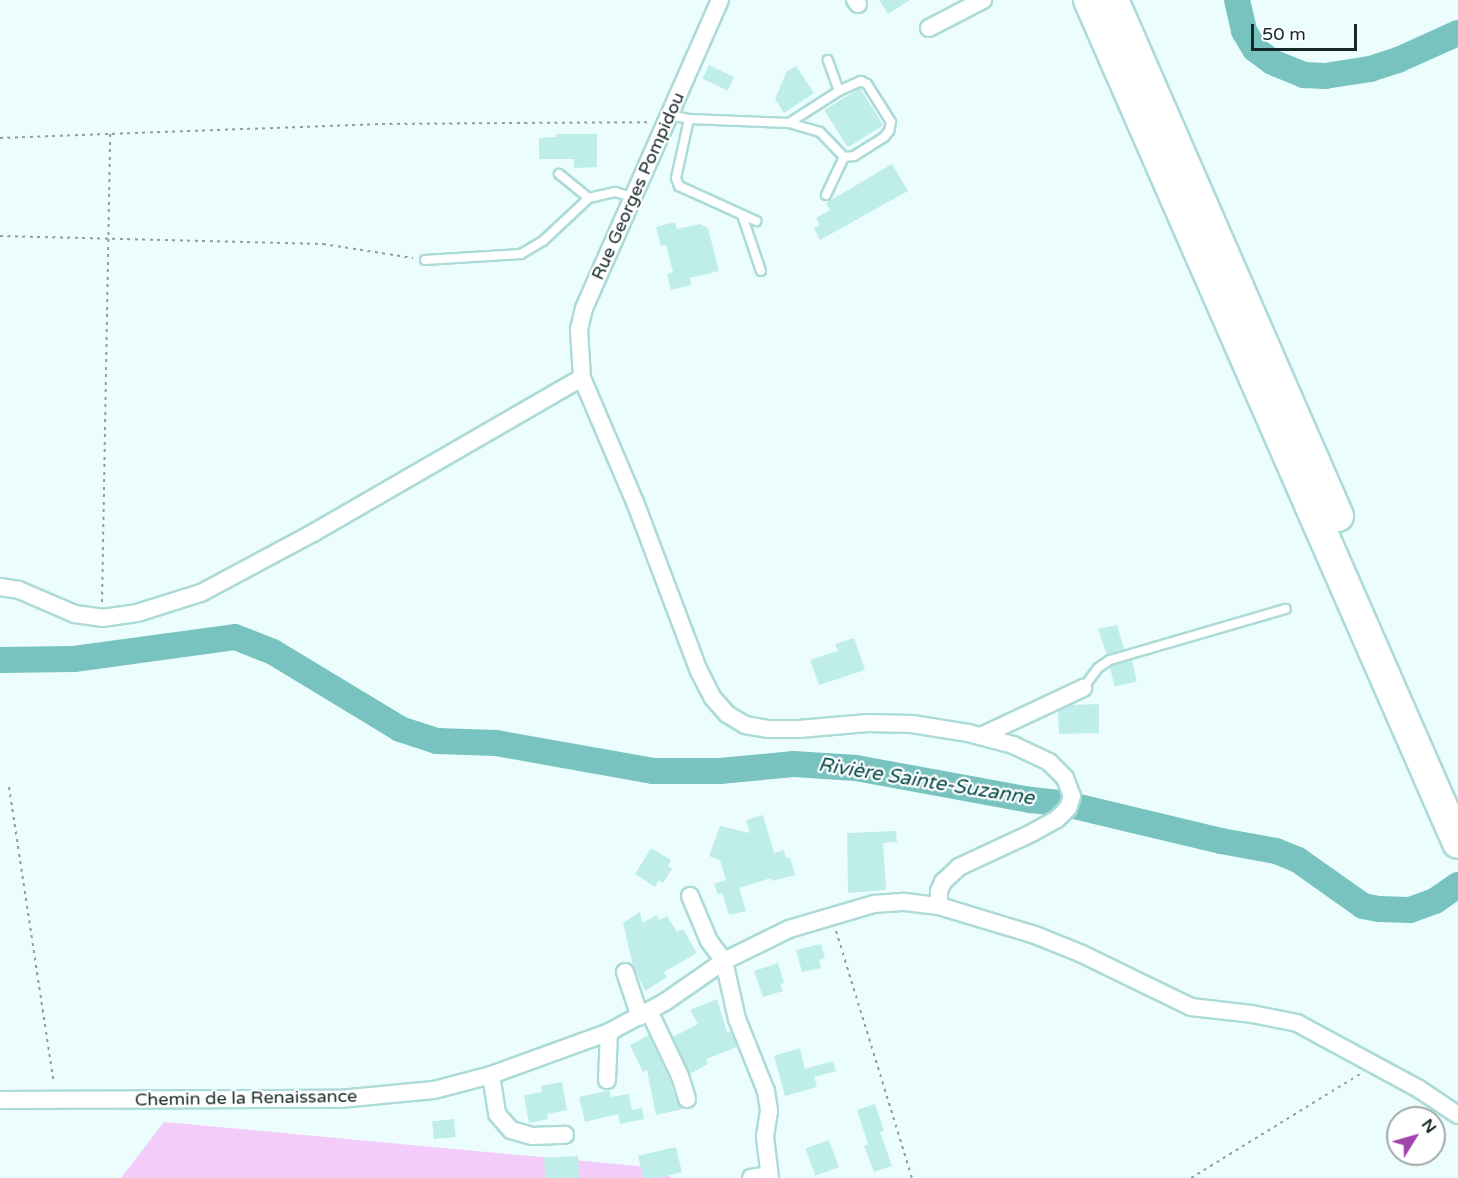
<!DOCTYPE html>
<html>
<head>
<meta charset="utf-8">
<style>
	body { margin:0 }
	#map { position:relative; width:1458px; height:1178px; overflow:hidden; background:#ebfefd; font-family:"Varela Round",sans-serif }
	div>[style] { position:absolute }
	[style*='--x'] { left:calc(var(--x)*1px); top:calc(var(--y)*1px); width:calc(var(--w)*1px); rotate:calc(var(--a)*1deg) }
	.green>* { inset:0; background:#f4ccf9 }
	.river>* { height:26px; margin:-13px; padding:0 13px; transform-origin:13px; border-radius:13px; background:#78c3bf }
	.building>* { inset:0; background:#beedea; transform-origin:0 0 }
	.path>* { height:2px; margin-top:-1px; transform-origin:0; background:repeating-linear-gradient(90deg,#8b9e9d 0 3px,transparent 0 7.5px) }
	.roads { filter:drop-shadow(2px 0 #acdbd8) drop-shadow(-2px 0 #acdbd8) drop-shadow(0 2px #acdbd8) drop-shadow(0 -2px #acdbd8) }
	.lane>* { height:8px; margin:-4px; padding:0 4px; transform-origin:4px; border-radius:4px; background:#fff }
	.street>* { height:16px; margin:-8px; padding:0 8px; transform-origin:8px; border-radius:8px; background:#fff }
	.highway>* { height:30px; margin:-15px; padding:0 15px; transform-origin:15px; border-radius:15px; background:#fff }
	span { translate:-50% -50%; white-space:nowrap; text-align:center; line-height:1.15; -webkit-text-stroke:4.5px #fff; paint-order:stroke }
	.street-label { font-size:18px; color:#162928 }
	.water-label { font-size:20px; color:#054c4a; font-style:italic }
	.north { position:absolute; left:1386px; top:1106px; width:60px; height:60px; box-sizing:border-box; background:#fff; border:2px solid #a2a9a9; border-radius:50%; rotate:53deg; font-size:16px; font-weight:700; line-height:24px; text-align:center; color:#162928 }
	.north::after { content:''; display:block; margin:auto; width:21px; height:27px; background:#9f43ad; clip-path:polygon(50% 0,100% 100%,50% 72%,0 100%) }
	.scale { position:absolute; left:1251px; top:24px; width:106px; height:27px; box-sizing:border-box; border:3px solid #162928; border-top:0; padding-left:8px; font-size:18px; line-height:21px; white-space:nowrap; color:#162928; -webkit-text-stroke:4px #fff; paint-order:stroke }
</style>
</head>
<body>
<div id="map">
	<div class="green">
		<div style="clip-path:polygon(164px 1122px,659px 1168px,672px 1178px,121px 1178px)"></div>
	</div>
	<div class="river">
		<div style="--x:1237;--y:0;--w:32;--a:77"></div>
		<div style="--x:1244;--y:31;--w:21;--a:59"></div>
		<div style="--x:1255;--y:49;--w:21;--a:37"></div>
		<div style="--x:1272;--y:62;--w:35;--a:22"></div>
		<div style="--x:1304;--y:75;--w:21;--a:3"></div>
		<div style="--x:1325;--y:76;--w:46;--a:-8.8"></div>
		<div style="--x:1370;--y:69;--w:29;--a:-18"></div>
		<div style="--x:1398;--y:60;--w:66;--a:-24.2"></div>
		<div style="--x:0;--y:660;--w:74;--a:-0.8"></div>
		<div style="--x:74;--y:659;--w:162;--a:-7.8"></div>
		<div style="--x:235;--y:637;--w:41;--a:21.5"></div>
		<div style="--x:273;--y:652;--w:149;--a:31.2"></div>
		<div style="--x:400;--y:729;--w:39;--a:18"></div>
		<div style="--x:437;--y:741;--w:59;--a:1.9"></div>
		<div style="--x:496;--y:743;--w:159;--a:10.1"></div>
		<div style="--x:653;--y:771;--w:67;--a:0"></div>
		<div style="--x:720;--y:771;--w:74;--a:-5.4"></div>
		<div style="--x:794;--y:764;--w:62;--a:3.7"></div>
		<div style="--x:856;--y:768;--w:178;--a:10.4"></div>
		<div style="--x:1031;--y:800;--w:31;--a:6"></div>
		<div style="--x:1062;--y:803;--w:163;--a:13.4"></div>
		<div style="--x:1221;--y:841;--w:56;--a:10.3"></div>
		<div style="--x:1276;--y:851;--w:24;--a:22"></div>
		<div style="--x:1298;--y:860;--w:80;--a:35.3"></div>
		<div style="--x:1363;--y:906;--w:16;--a:11"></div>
		<div style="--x:1379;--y:909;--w:31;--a:2"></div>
		<div style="--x:1410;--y:910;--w:27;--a:-20"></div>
		<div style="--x:1435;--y:901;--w:28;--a:-35"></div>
	</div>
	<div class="building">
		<div style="clip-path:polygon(879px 0,910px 0,888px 14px)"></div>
		<div style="left:709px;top:65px;width:28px;height:15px;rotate:26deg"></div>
		<div style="clip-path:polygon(796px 66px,814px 93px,784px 113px,775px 99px,787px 71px)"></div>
		<div style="left:860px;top:88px;width:44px;height:42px;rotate:58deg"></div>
		<div style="clip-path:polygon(556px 134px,597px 134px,597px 167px,574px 168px,574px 159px,539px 159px,539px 138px,556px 137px)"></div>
		<div style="clip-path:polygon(892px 164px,908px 191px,820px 240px,814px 228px,820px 225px,816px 218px,830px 210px,826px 203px)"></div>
		<div style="clip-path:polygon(675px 222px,677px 229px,700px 224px,708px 228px,719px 271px,690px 278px,691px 285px,671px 290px,667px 274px,673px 272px,666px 245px,661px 246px,656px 227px)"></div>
		<div style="clip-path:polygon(1117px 625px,1124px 649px,1107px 655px,1098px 629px)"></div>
		<div style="clip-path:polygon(854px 638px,865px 670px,819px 685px,810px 660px,838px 651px,835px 644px)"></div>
		<div style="left:1132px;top:660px;width:22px;height:23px;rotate:77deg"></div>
		<div style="clip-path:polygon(1099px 704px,1099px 733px,1059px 734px,1058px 711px,1071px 705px)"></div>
		<div style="clip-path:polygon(763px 815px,774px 853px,784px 850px,786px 858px,790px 857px,795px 875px,772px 881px,771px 878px,739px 888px,746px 911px,729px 915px,722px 893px,718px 895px,714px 884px,726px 880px,720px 860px,709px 856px,720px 826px,750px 833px,746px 820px)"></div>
		<div style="clip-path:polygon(896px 831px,897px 842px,883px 843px,886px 890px,848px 893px,847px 833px)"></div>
		<div style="clip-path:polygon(651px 848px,671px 860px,668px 866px,672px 869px,663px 883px,659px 880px,655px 887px,635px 874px)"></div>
		<div style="clip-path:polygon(640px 912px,642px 923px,657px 915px,659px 920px,667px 916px,677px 932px,683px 929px,697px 953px,664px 972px,667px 977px,645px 991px,633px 966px,623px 923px)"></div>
		<div style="clip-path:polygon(821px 944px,825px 958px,819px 960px,821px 968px,802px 972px,796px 950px)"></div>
		<div style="clip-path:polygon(778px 963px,784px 983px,780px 984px,783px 991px,763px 997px,754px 971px)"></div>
		<div style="clip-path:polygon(717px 999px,727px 1032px,730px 1031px,737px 1047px,706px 1059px,708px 1064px,690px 1074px,673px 1037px,698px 1024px,690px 1010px)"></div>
		<div style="clip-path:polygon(649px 1035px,670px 1080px,677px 1102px,683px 1109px,656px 1115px,647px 1070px,643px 1072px,630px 1045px)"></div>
		<div style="clip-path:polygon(800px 1048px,805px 1069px,833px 1061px,836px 1071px,814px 1077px,817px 1087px,785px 1096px,774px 1056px)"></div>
		<div style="clip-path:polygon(562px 1082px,567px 1110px,547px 1114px,548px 1119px,529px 1123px,524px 1095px,542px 1092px,541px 1086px)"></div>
		<div style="clip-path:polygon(609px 1090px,611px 1097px,629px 1094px,632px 1110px,642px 1108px,644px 1119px,620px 1124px,618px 1114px,585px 1122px,579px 1097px)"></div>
		<div style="clip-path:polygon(875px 1104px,884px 1131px,880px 1132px,892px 1166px,874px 1172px,864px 1146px,868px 1144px,857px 1110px)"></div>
		<div style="left:454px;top:1119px;width:18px;height:22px;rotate:84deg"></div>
		<div style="left:829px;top:1140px;width:29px;height:25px;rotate:70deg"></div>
		<div style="left:676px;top:1147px;width:26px;height:39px;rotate:77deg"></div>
		<div style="left:578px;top:1156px;width:22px;height:34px;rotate:87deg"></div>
	</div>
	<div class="path">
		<div style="--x:0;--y:138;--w:382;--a:-2.1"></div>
		<div style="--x:382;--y:124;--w:268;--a:-0.4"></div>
		<div style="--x:0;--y:236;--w:323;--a:1.4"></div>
		<div style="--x:323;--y:244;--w:91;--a:8.8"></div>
		<div style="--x:102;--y:602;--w:468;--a:-89"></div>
		<div style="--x:9;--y:787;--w:300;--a:81.4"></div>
		<div style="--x:836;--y:931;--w:258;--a:72.9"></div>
		<div style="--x:1191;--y:1178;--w:198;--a:-31.6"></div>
	</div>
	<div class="roads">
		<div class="lane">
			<div style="--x:669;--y:115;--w:20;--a:11"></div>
			<div style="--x:689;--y:119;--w:100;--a:2.3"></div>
			<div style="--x:789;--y:123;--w:32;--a:16"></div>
			<div style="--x:820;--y:132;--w:35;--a:46"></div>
			<div style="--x:844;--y:157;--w:10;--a:-6"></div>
			<div style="--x:854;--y:156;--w:36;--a:-32"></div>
			<div style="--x:884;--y:137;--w:8;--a:-50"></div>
			<div style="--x:889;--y:131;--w:9;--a:-77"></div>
			<div style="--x:891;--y:122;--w:45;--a:-122.3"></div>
			<div style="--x:867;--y:84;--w:7;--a:-153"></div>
			<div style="--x:861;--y:81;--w:24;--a:156"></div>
			<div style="--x:689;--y:119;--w:60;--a:102.4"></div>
			<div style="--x:676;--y:178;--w:9;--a:69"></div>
			<div style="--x:679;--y:186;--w:85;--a:24.4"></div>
			<div style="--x:789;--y:123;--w:59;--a:-32.6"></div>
			<div style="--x:839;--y:91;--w:33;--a:-110"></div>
			<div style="--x:559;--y:174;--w:38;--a:39"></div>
			<div style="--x:826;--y:195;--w:42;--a:-64.7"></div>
			<div style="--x:742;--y:215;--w:59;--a:71.3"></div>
			<div style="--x:425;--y:260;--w:96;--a:-3.6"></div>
			<div style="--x:521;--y:254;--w:26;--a:-31"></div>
			<div style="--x:543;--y:241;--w:63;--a:-43.1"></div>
			<div style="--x:589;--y:198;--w:27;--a:-13"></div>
			<div style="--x:615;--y:192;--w:19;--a:16"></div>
			<div style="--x:1083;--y:688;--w:25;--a:-53"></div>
			<div style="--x:1098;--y:668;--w:14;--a:-34"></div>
			<div style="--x:1110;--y:660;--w:183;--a:-16.2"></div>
		</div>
		<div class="street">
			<div style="--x:720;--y:0;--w:337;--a:113.8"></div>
			<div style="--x:584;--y:308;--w:22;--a:103"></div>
			<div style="--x:579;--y:329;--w:49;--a:86.5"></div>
			<div style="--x:582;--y:378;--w:135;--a:66.9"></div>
			<div style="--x:635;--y:502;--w:181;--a:69.3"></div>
			<div style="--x:699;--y:671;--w:30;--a:63"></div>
			<div style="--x:713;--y:698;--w:21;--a:49"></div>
			<div style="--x:727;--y:714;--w:21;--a:31"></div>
			<div style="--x:745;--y:725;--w:23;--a:10"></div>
			<div style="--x:768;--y:729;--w:31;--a:0"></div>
			<div style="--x:799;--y:729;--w:69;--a:-5"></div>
			<div style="--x:868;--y:723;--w:44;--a:1.3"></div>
			<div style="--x:912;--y:724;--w:57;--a:9.1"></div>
			<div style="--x:968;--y:733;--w:47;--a:14.9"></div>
			<div style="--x:1013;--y:745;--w:40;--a:25"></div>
			<div style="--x:1049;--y:762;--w:23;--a:45"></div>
			<div style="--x:1065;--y:778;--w:19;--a:69"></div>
			<div style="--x:1072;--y:796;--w:13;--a:108"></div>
			<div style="--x:1068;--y:808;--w:16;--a:135"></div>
			<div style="--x:1057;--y:819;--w:26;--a:151"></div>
			<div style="--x:1034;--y:832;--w:83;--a:155"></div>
			<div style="--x:959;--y:867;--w:22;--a:137"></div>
			<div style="--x:943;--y:882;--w:10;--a:114"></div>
			<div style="--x:939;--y:891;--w:15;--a:90"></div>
			<div style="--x:855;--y:0;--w:5;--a:53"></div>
			<div style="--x:929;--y:28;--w:61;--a:-27.4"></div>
			<div style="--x:0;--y:587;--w:19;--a:9"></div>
			<div style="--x:19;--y:590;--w:61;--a:23.2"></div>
			<div style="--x:75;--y:614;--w:27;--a:8"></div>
			<div style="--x:102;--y:618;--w:35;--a:-8"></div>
			<div style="--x:137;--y:613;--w:67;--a:-17.4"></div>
			<div style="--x:201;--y:593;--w:127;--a:-28.2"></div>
			<div style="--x:313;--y:533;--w:310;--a:-30"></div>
			<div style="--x:981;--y:736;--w:113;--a:-25.2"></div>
			<div style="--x:690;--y:896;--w:49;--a:67.1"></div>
			<div style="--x:709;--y:941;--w:25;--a:53"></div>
			<div style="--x:724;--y:961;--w:59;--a:77.4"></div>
			<div style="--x:737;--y:1019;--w:78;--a:68.1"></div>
			<div style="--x:766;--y:1091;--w:20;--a:81"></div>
			<div style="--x:769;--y:1111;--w:26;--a:99"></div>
			<div style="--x:765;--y:1137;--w:41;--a:83"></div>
			<div style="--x:625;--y:972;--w:47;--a:71.6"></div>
			<div style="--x:649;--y:1011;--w:72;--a:64.5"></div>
			<div style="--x:680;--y:1076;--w:24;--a:73"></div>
			<div style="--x:491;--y:1075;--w:39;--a:81"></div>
			<div style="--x:497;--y:1114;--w:21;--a:49"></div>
			<div style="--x:511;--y:1130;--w:22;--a:16"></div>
			<div style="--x:532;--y:1136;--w:33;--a:-2"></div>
			<div style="--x:607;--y:1080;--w:48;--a:-87.6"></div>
			<div style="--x:0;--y:1100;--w:340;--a:-0.2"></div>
			<div style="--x:340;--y:1099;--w:94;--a:-5.5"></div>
			<div style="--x:434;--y:1090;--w:59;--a:-14.7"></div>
			<div style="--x:491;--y:1075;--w:126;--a:-20"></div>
			<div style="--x:609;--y:1032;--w:64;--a:-28.2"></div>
			<div style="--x:665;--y:1002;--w:72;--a:-34.8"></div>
			<div style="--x:724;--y:961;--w:72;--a:-26.2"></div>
			<div style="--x:789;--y:929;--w:89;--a:-16.4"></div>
			<div style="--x:874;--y:904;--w:31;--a:-4"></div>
			<div style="--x:905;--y:902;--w:34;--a:7"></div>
			<div style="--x:939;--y:906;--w:100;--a:16.8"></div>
			<div style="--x:1035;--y:935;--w:48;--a:21.8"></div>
			<div style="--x:1080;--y:953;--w:123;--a:25.9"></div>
			<div style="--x:1191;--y:1007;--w:61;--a:6.5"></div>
			<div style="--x:1252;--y:1014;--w:46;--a:11.3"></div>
			<div style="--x:1297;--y:1023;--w:139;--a:28.4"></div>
			<div style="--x:1419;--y:1089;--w:47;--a:33.7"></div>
			<div style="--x:751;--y:1178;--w:17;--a:-10"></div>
		</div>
		<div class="highway">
			<div style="--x:1089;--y:0;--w:920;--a:66.36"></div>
			<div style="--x:1113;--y:0;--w:563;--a:66.44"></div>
		</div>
	</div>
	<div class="street-label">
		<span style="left:638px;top:186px;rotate:-66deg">Rue Georges Pompidou</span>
		<span style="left:246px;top:1098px;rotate:-1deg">Chemin de la Renaissance</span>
	</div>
	<div class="water-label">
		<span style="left:926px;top:782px;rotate:9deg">Rivière Sainte-Suzanne</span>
	</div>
	<div class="north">N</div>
	<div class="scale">50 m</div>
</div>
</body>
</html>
